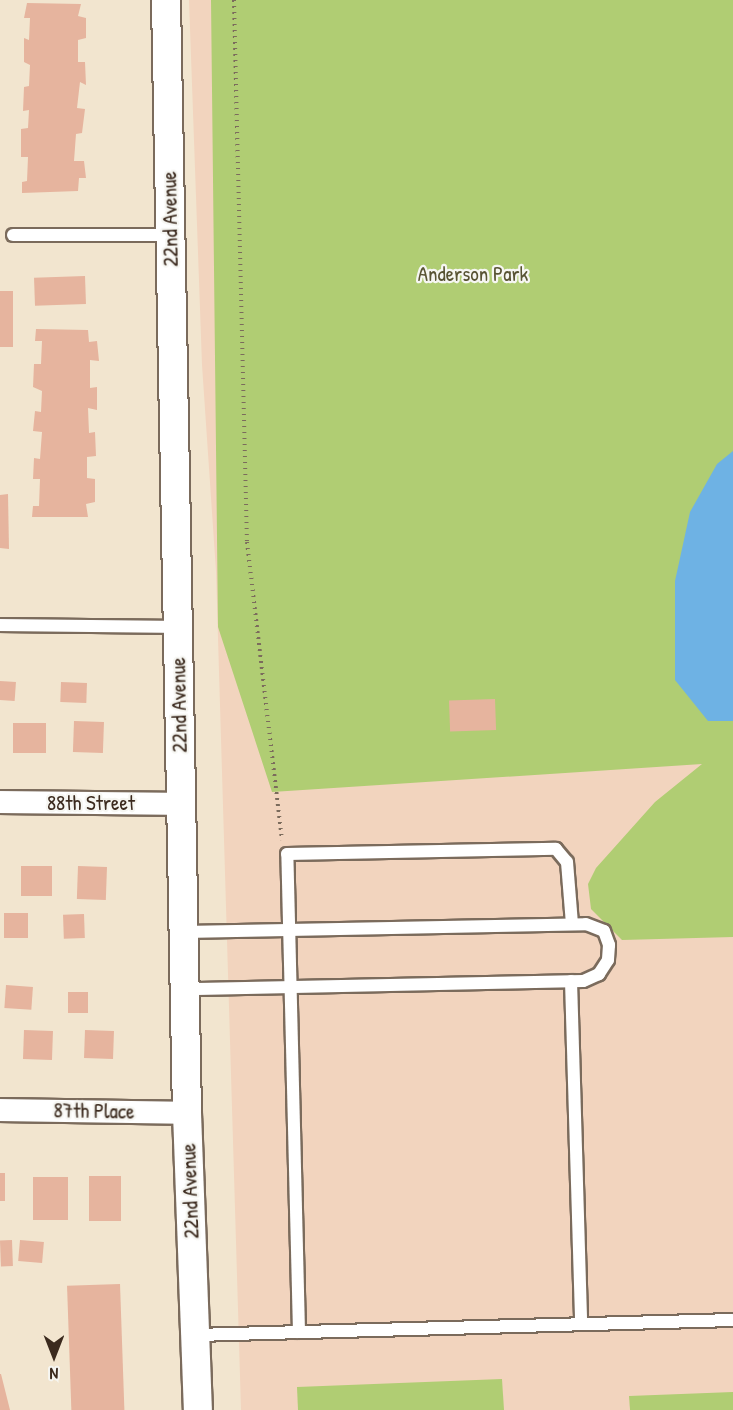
<!DOCTYPE html>
<html>
<head>
<meta charset="utf-8">
<style>
	body { margin:0 }
	#map { position:relative; width:733px; height:1410px; overflow:hidden; background:#f2e5cf; font-family:"Patrick Hand",sans-serif }
	div>[style] { position:absolute }
	[style*='--x'] { left:calc(var(--x)*1px); top:calc(var(--y)*1px); width:calc(var(--w)*1px); rotate:calc(var(--a)*1deg) }
	.built>* { inset:0; background:#f2d4be }
	.green>* { inset:0; background:#b0cd73 }
	.water>* { inset:0; background:#6eb2e4 }
	.building>* { inset:0; background:#e6b49e; transform-origin:0 0 }
	.path>* { height:4px; margin-top:-2px; transform-origin:0; background:repeating-linear-gradient(90deg,#7b6b5c 0 1.5px,transparent 0 6px) }
	.roads { filter:drop-shadow(2px 0 #7b6b5c) drop-shadow(-2px 0 #7b6b5c) drop-shadow(0 2px #7b6b5c) drop-shadow(0 -2px #7b6b5c) }
	.service>* { height:12px; margin:-6px; padding:0 6px; transform-origin:6px; border-radius:6px; background:#fff }
	.minor>* { height:22px; margin:-11px; padding:0 11px; transform-origin:11px; border-radius:11px; background:#fff }
	.tertiary>* { height:28px; margin:-14px; padding:0 14px; transform-origin:14px; border-radius:14px; background:#fff }
	span { translate:-50% -50%; white-space:nowrap; text-align:center; line-height:1.15; -webkit-text-stroke:4.5px #f6f6f2; paint-order:stroke }
	.street-label { font-size:21px; color:#3b2a1e }
	.park-label { font-size:21px; color:#585333 }
	.north { position:absolute; left:24px; top:1326px; width:60px; height:60px; -webkit-text-stroke:4px #f6f6f2; paint-order:stroke; rotate:180deg; font-size:16px; font-weight:700; line-height:24px; text-align:center; color:#3b2a1e }
	.north::after { content:''; display:block; margin:auto; width:21px; height:27px; background:#3b2a1e; clip-path:polygon(50% 0,100% 100%,50% 72%,0 100%) }
</style>
</head>
<body>
<div id="map">
	<div class="built">
		<div style="clip-path:polygon(189px 0,733px 0,733px 1410px,241px 1410px,216px 571px,202px 365px)"></div>
	</div>
	<div class="green">
		<div style="clip-path:polygon(211px 0,733px 0,733px 937px,622px 940px,591px 909px,588px 884px,596px 868px,655px 802px,702px 764px,272px 792px,218px 627px)"></div>
		<div style="clip-path:polygon(502px 1379px,504px 1410px,298px 1410px,297px 1387px)"></div>
		<div style="clip-path:polygon(733px 1392px,733px 1410px,630px 1410px,629px 1396px)"></div>
	</div>
	<div class="water">
		<div style="clip-path:polygon(733px 451px,733px 721px,708px 721px,675px 680px,675px 581px,690px 512px,717px 464px)"></div>
	</div>
	<div class="building">
		<div style="clip-path:polygon(27px 3px,81px 4px,78px 16px,86px 18px,86px 38px,78px 40px,78px 62px,85px 62px,86px 85px,80px 82px,77px 108px,85px 109px,82px 133px,76px 134px,74px 161px,84px 161px,86px 178px,79px 178px,78px 191px,22px 193px,22px 182px,27px 181px,28px 157px,21px 157px,21px 129px,28px 128px,29px 110px,23px 111px,24px 87px,29px 86px,30px 65px,24px 62px,24px 38px,29px 40px,30px 18px,24px 18px)"></div>
		<div style="left:85px;top:276px;width:28px;height:51px;rotate:88deg"></div>
		<div style="left:0;top:291px;width:13px;height:56px"></div>
		<div style="clip-path:polygon(36px 329px,88px 330px,89px 342px,97px 341px,99px 361px,90px 360px,90px 388px,97px 387px,97px 410px,88px 408px,89px 433px,95px 432px,96px 456px,87px 457px,87px 478px,95px 479px,95px 502px,86px 504px,88px 517px,32px 517px,33px 506px,39px 506px,40px 479px,33px 479px,34px 458px,40px 459px,42px 432px,33px 431px,35px 411px,41px 412px,42px 391px,33px 387px,34px 364px,41px 364px,42px 341px,35px 341px)"></div>
		<div style="clip-path:polygon(8px 494px,9px 549px,0 548px,0 495px)"></div>
		<div style="left:0;top:681px;width:16px;height:19px;rotate:4deg"></div>
		<div style="left:61px;top:682px;width:26px;height:20px;rotate:2deg"></div>
		<div style="left:495px;top:699px;width:31px;height:46px;rotate:88deg"></div>
		<div style="left:74px;top:721px;width:30px;height:31px;rotate:2deg"></div>
		<div style="left:46px;top:723px;width:30px;height:33px;rotate:90deg"></div>
		<div style="left:21px;top:866px;width:31px;height:30px"></div>
		<div style="left:78px;top:866px;width:29px;height:33px;rotate:2deg"></div>
		<div style="left:4px;top:913px;width:24px;height:25px"></div>
		<div style="left:84px;top:914px;width:24px;height:21px;rotate:88deg"></div>
		<div style="left:6px;top:985px;width:27px;height:23px;rotate:4deg"></div>
		<div style="left:68px;top:992px;width:20px;height:21px"></div>
		<div style="left:24px;top:1030px;width:29px;height:29px;rotate:2deg"></div>
		<div style="left:85px;top:1030px;width:29px;height:28px;rotate:2deg"></div>
		<div style="left:0;top:1173px;width:5px;height:28px"></div>
		<div style="left:89px;top:1176px;width:32px;height:45px"></div>
		<div style="left:33px;top:1177px;width:35px;height:43px"></div>
		<div style="left:12px;top:1240px;width:26px;height:12px;rotate:88deg"></div>
		<div style="left:20px;top:1240px;width:24px;height:21px;rotate:5deg"></div>
		<div style="left:120px;top:1284px;width:126px;height:53px;rotate:88deg"></div>
		<div style="clip-path:polygon(0 1374px,1px 1374px,10px 1410px,0 1410px)"></div>
	</div>
	<div class="path">
		<div style="--x:234;--y:0;--w:542;--a:88.63"></div>
		<div style="--x:247;--y:542;--w:300;--a:83.3"></div>
	</div>
	<div class="roads">
		<div class="service">
			<div style="--x:13;--y:235;--w:157;--a:0"></div>
			<div style="--x:0;--y:625;--w:178;--a:0.6"></div>
			<div style="--x:184;--y:932;--w:402;--a:-1.1"></div>
			<div style="--x:586;--y:924;--w:19;--a:21"></div>
			<div style="--x:604;--y:931;--w:15;--a:70"></div>
			<div style="--x:609;--y:945;--w:15;--a:94"></div>
			<div style="--x:608;--y:960;--w:17;--a:123"></div>
			<div style="--x:599;--y:974;--w:17;--a:156"></div>
			<div style="--x:583;--y:981;--w:398;--a:178.8"></div>
			<div style="--x:571;--y:981;--w:343;--a:88.3"></div>
			<div style="--x:299;--y:1332;--w:478;--a:-91.4"></div>
			<div style="--x:287;--y:854;--w:269;--a:-1.1"></div>
			<div style="--x:556;--y:849;--w:17;--a:50"></div>
			<div style="--x:567;--y:862;--w:62;--a:85.4"></div>
			<div style="--x:196;--y:1335;--w:537;--a:-1.6"></div>
		</div>
		<div class="minor">
			<div style="--x:0;--y:802;--w:181;--a:0.6"></div>
			<div style="--x:0;--y:1110;--w:187;--a:0.9"></div>
		</div>
		<div class="tertiary">
			<div style="--x:166;--y:0;--w:1113;--a:88.92"></div>
			<div style="--x:187;--y:1113;--w:297;--a:87.9"></div>
		</div>
	</div>
	<div class="street-label">
		<span style="left:170px;top:219px;rotate:-91deg">22nd Avenue</span>
		<span style="left:179px;top:705px;rotate:-91deg">22nd Avenue</span>
		<span style="left:91px;top:803px">88th Street</span>
		<span style="left:94px;top:1111px;rotate:1deg">87th Place</span>
		<span style="left:190px;top:1191px;rotate:-92deg">22nd Avenue</span>
	</div>
	<div class="park-label">
		<span style="left:473px;top:274px">Anderson Park</span>
	</div>
	<div class="north">N</div>
</div>
</body>
</html>
